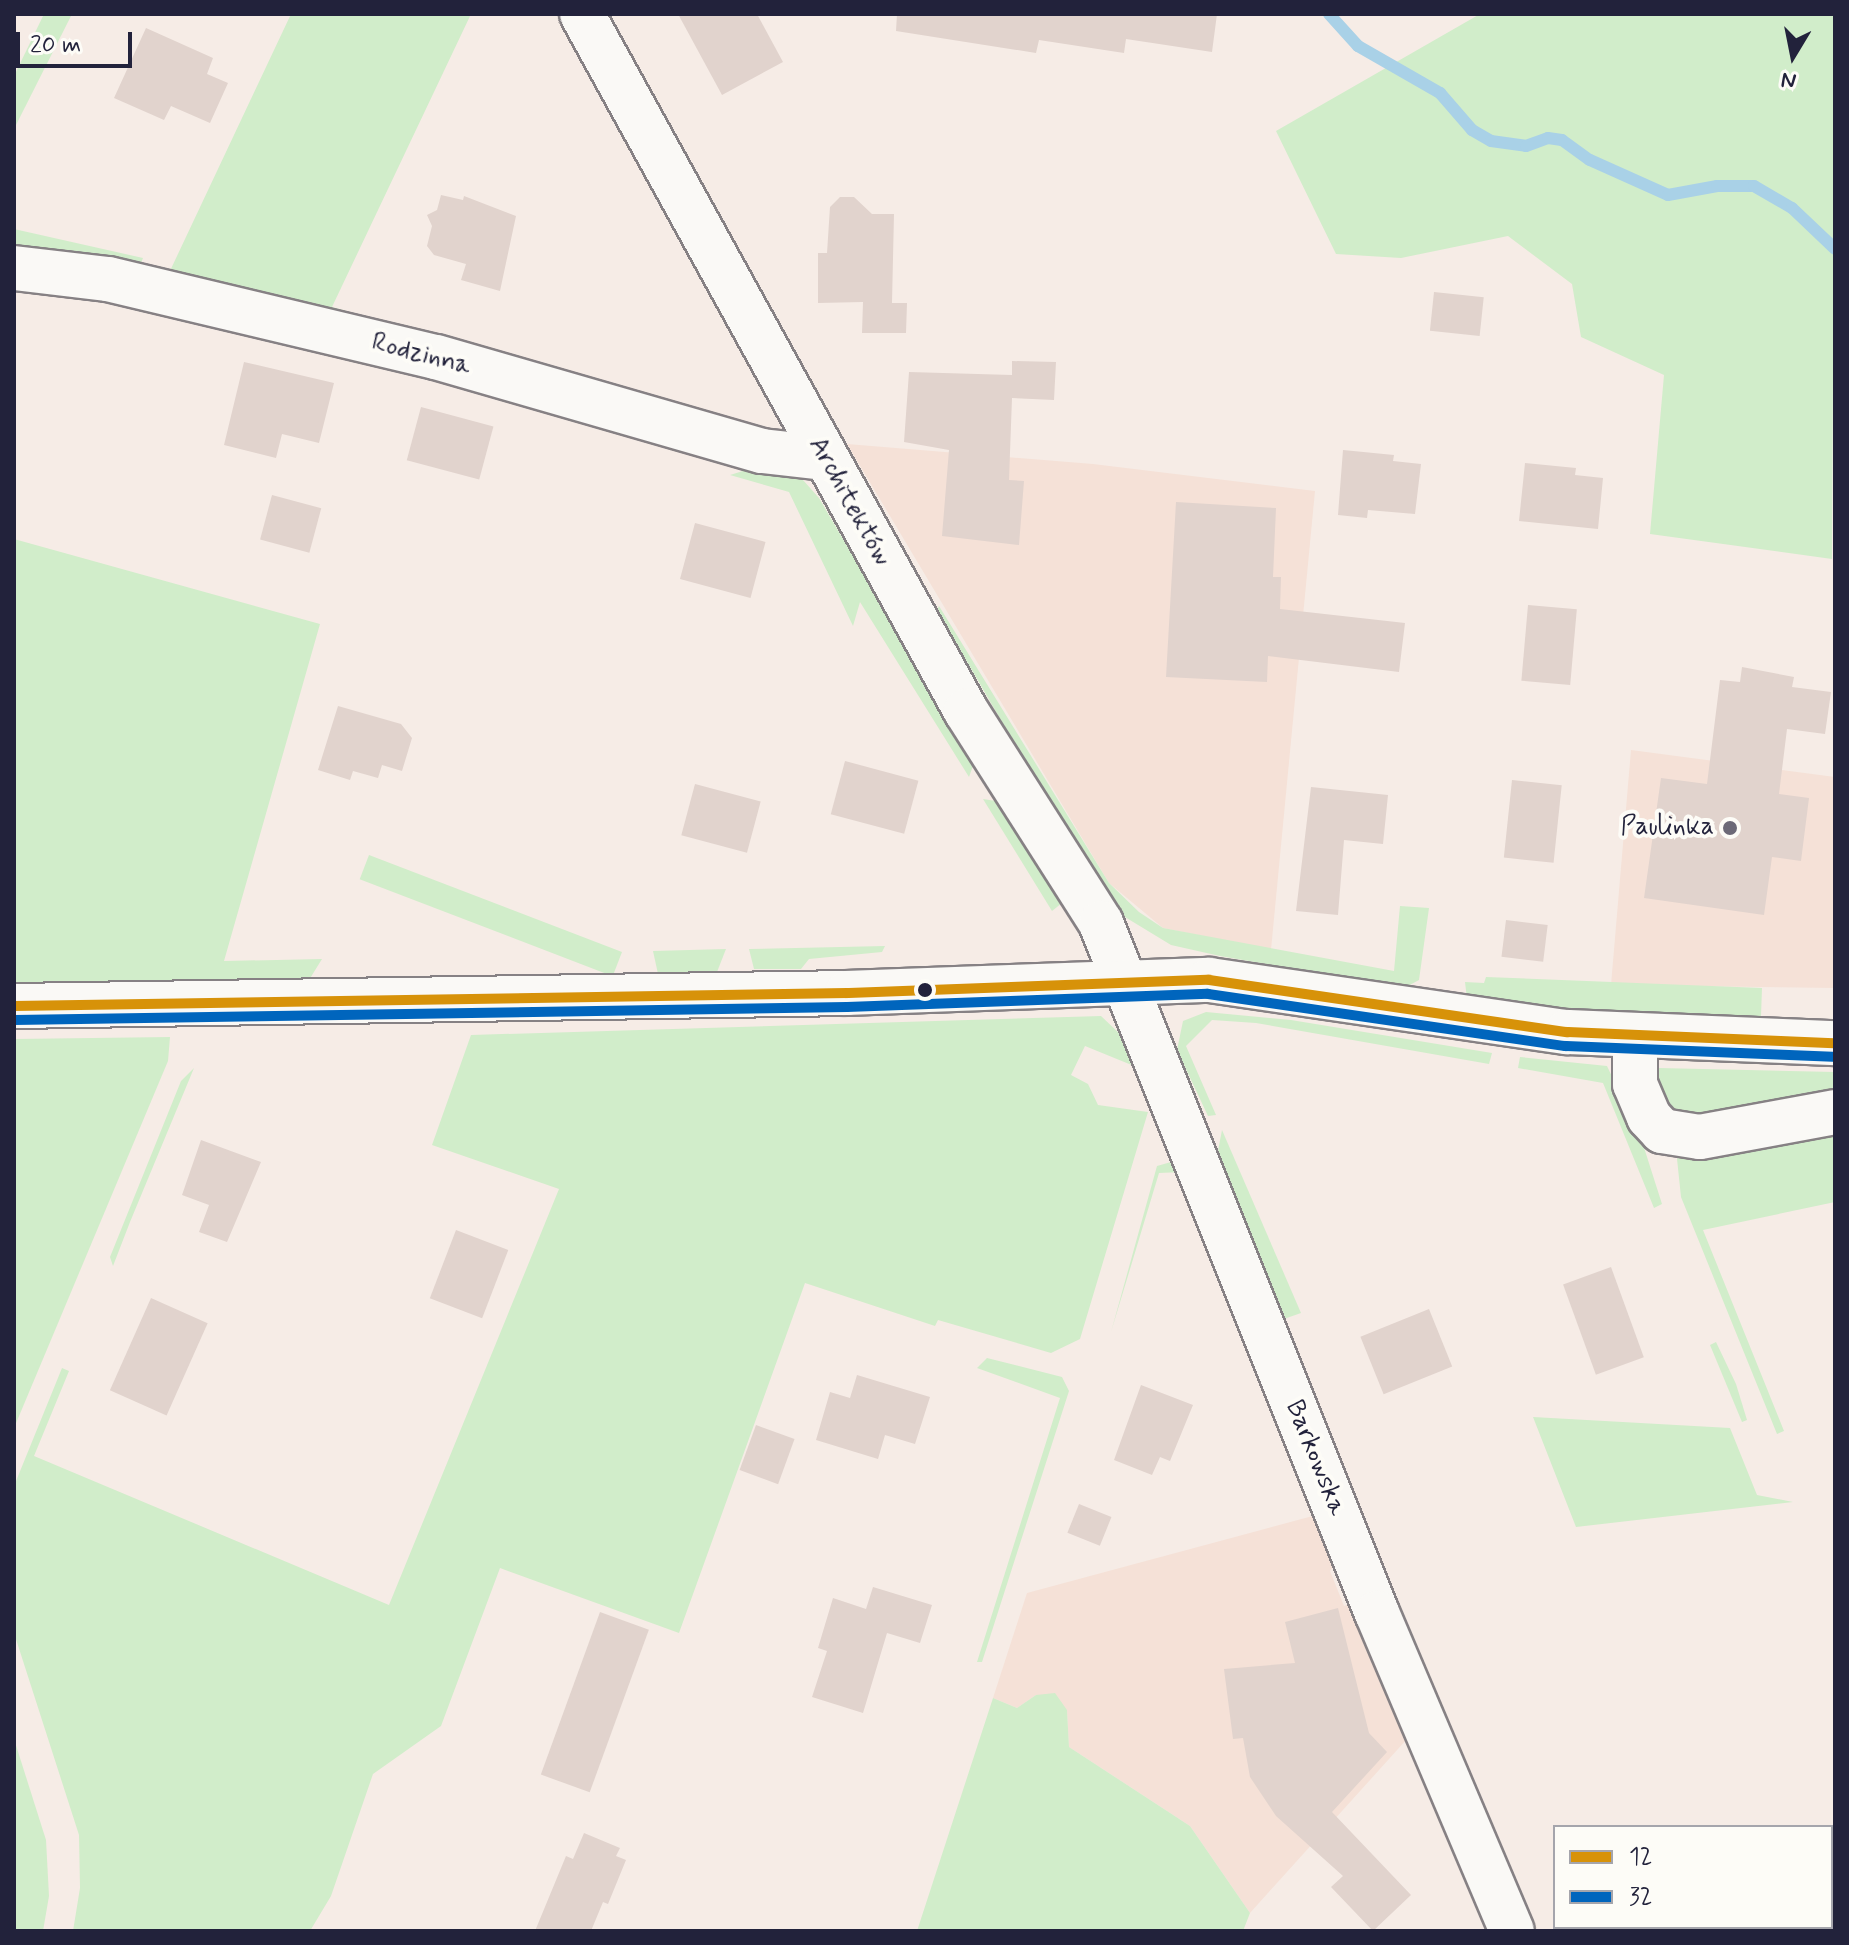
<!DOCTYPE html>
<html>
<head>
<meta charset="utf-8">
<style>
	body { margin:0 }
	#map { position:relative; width:1849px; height:1945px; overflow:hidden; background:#f6ece6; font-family:Mynerve,sans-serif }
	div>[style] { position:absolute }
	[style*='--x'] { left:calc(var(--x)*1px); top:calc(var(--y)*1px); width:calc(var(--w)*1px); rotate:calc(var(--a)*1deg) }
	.built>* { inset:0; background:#f5e1d7 }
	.green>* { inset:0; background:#d1edca; transform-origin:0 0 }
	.stream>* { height:12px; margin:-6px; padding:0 6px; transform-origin:6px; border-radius:6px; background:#a9d1e7 }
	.building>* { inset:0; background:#e1d3cd; transform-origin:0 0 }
	.roads { filter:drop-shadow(2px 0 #868184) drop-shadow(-2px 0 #868184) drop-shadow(0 2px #868184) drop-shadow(0 -2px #868184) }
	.street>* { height:44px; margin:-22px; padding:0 22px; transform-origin:22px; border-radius:22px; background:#faf9f6 }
	.secondary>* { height:44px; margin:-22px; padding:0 22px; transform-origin:22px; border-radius:22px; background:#faf9f6 }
	.bus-1>* { height:10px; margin:-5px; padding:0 5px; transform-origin:5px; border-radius:5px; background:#d79209 }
	.bus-2>* { height:10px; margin:-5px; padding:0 5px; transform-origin:5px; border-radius:5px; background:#0065bd }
	.dots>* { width:22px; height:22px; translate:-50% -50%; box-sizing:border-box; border:4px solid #fdfcf7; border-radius:50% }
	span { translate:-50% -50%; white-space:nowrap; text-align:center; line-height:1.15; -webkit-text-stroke:8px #fdfcf7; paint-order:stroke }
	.street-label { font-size:26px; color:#22223b }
	.poi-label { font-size:26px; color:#22223b }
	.right { translate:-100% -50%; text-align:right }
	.frame { position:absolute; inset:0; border:16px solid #22223b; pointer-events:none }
	.legend { position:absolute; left:1553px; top:1825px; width:280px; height:104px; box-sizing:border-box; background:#fdfcf7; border:2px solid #a5a5ac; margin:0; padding:10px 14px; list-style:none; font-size:24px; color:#22223b }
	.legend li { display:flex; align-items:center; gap:16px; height:40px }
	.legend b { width:40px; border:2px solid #a5a5ac }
	.north { position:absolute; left:1753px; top:16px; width:80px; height:80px; -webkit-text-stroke:6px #fdfcf7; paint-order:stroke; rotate:190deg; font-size:22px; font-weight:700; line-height:32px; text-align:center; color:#22223b }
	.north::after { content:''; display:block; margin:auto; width:28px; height:36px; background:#22223b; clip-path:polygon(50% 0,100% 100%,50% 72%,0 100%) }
	.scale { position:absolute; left:16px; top:32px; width:116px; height:36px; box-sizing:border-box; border:4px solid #22223b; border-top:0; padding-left:10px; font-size:24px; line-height:28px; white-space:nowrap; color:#22223b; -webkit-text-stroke:6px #fdfcf7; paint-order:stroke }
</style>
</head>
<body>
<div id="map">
	<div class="built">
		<div style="clip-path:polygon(847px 444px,1093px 464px,1315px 491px,1271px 950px,1163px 928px,1109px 883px)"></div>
		<div style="clip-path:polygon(1631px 750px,1835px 777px,1835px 988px,1611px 985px)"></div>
		<div style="clip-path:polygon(1320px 1514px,1338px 1560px,1330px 1571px,1344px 1606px,1357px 1601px,1407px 1739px,1250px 1913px,1190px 1826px,1069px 1747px,1067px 1710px,1036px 1695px,1017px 1708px,993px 1698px,1027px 1593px)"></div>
	</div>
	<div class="green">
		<div style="clip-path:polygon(44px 14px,72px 14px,14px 129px,14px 76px)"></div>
		<div style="clip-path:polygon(291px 14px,471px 14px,332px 307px,422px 332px,169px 273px)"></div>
		<div style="clip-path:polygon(1480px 14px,1835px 14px,1832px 559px,1650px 534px,1664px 375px,1581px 337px,1572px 284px,1508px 236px,1401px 258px,1336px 254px,1276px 131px)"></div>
		<div style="clip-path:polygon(14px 229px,143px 258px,137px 273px,14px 252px)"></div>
		<div style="clip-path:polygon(759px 466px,803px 480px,819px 498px,974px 763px,969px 777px,860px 602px,853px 626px,789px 492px,730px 475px)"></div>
		<div style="clip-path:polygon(14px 539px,320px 624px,224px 961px,322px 959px,309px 980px,14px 987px)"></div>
		<div style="clip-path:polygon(939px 606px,1109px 883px,1139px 912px,1163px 928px,1394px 971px,1400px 906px,1429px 908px,1419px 980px,1404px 988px,1220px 956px,1171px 945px,1120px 914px,1096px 884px,937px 610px)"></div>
		<div style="clip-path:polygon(983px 799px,1002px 802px,1067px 899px,1052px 911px)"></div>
		<div style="clip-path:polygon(885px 946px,882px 952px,809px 959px,801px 969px,754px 969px,749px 949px)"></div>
		<div style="clip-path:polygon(726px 949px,717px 972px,658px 974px,653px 951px)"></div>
		<div style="left:622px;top:952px;width:26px;height:271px;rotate:111deg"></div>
		<div style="clip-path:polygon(1486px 977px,1762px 988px,1761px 1016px,1756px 1021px,1645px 1019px,1467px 999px,1465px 982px,1484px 983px)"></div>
		<div style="clip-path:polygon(1206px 1012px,1291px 1020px,1492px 1053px,1489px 1064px,1256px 1023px,1212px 1020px,1186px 1046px,1216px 1115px,1208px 1116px,1177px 1050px,1183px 1021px)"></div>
		<div style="clip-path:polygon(1101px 1016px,1121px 1035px,1134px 1066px,1085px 1046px,1071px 1075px,1088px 1084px,1098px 1105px,1148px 1112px,1080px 1339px,1051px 1353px,938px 1320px,935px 1326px,805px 1283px,679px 1633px,500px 1568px,441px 1726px,373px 1774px,331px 1896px,310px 1931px,73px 1931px,80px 1888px,79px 1835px,14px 1633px,14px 1486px,62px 1368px,69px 1371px,34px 1456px,389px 1605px,559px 1189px,432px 1145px,471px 1035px)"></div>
		<div style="clip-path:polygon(170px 1037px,168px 1061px,14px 1428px,14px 1039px)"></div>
		<div style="clip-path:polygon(1520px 1057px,1607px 1066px,1640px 1135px,1662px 1204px,1654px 1208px,1603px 1083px,1518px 1068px)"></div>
		<div style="clip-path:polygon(194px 1068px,130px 1222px,113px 1266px,110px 1257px,181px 1081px)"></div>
		<div style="clip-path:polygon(1659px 1068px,1835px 1072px,1835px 1099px,1701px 1121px,1670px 1113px,1654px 1076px)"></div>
		<div style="clip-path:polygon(1835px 1127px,1835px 1202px,1703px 1230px,1784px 1431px,1777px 1434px,1681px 1197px,1677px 1159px,1678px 1154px,1693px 1157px)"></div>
		<div style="clip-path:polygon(1222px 1130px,1301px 1313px,1281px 1320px,1217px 1156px)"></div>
		<div style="clip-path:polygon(1178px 1160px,1182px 1172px,1159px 1173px,1111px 1332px,1157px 1166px)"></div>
		<div style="clip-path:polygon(1716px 1342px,1736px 1384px,1747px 1420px,1742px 1422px,1710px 1345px)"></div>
		<div style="clip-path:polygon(987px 1358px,1062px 1377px,1069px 1391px,982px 1662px,977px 1662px,1060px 1398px,977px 1368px)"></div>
		<div style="clip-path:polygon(1533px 1417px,1730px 1428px,1757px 1495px,1793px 1502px,1576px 1527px)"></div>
		<div style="clip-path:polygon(1055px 1693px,1067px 1710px,1069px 1747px,1190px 1826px,1250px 1913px,1243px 1931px,917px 1931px,993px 1698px,1017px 1708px,1036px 1695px)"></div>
		<div style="clip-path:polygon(14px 1739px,46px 1840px,49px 1896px,43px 1931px,14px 1931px)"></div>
	</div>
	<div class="stream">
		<div style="--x:1329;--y:14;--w:43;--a:47.8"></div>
		<div style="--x:1358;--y:46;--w:95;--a:29.8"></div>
		<div style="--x:1440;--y:93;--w:49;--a:49.1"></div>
		<div style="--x:1472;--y:130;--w:22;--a:30"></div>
		<div style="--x:1491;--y:141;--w:35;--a:8"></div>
		<div style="--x:1526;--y:146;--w:23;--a:-20"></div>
		<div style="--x:1548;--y:138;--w:14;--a:8"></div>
		<div style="--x:1562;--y:140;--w:34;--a:36"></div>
		<div style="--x:1590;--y:160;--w:85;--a:24.2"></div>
		<div style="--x:1668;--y:195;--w:50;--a:-10.4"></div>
		<div style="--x:1717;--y:186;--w:37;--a:0"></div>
		<div style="--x:1754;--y:186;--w:44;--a:30.1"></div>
		<div style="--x:1792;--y:208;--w:59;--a:43.6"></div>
	</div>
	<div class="building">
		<div style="clip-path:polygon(678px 14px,757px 14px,783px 62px,722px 95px)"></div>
		<div style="clip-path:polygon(897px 14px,1217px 14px,1212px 52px,1126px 39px,1124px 53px,1039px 40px,1036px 53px,896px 31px)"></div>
		<div style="clip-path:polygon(146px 28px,213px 58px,207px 74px,228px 83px,210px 123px,171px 106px,164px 120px,114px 98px)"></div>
		<div style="clip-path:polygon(441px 195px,463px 200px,464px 196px,516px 216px,500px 291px,461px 280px,466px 264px,434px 255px,427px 246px,432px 226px,427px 215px,437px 210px)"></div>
		<div style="clip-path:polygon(840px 197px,854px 197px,872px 214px,894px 214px,892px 303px,907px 303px,906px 333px,862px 333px,863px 302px,818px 303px,818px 253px,827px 253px,830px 207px)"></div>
		<div style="left:1434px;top:292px;width:50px;height:39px;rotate:6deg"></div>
		<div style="clip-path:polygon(1012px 361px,1056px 362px,1054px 400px,1012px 398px,1009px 480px,1024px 481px,1019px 545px,942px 536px,949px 450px,904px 442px,909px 372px,1012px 375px)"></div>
		<div style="clip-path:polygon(244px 362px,334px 383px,319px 443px,282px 434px,276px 458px,224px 445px)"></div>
		<div style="left:421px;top:407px;width:75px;height:55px;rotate:15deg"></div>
		<div style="clip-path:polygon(1343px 450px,1394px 455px,1393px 461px,1421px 464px,1415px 514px,1368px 510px,1367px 518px,1338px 515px)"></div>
		<div style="clip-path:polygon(1525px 463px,1576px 468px,1575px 475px,1603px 478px,1598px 529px,1519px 521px)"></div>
		<div style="left:272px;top:495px;width:51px;height:46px;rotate:15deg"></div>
		<div style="clip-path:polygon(1176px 502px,1276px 508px,1273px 577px,1281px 577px,1280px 609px,1405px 623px,1399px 672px,1268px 656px,1267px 682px,1166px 677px)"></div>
		<div style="left:695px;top:523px;width:73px;height:58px;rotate:15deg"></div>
		<div style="left:1528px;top:605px;width:49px;height:76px;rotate:5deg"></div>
		<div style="clip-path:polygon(1742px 667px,1794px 677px,1792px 687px,1831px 692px,1825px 734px,1787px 729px,1779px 794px,1809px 798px,1801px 861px,1772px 857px,1764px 915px,1644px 898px,1661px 778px,1707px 784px,1720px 680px,1740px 682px)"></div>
		<div style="clip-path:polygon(338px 706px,401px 724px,412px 738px,402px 771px,382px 765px,378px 778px,353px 771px,350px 780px,318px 770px)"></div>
		<div style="left:845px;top:761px;width:76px;height:55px;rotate:15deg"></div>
		<div style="left:1512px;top:780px;width:50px;height:78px;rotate:6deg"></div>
		<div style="left:695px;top:784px;width:68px;height:53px;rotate:15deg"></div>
		<div style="clip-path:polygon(1311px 787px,1388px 795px,1383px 844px,1344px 840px,1338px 915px,1296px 911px)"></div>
		<div style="left:1506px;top:920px;width:42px;height:37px;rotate:7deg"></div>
		<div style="clip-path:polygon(201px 1140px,261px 1162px,227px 1242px,199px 1232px,209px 1205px,182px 1195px)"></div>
		<div style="left:456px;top:1230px;width:56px;height:73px;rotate:21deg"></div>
		<div style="left:1611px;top:1267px;width:96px;height:51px;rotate:70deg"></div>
		<div style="left:151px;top:1298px;width:62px;height:101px;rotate:24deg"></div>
		<div style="left:1429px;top:1309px;width:62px;height:74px;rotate:68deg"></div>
		<div style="clip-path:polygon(857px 1375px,930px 1397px,915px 1444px,885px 1435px,878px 1459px,816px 1440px,830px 1392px,850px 1398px)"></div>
		<div style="clip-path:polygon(1141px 1385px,1193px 1405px,1170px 1461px,1160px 1457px,1152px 1475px,1114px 1460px)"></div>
		<div style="left:756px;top:1425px;width:41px;height:48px;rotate:20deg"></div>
		<div style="left:1079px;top:1504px;width:35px;height:31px;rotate:22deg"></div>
		<div style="clip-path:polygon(873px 1587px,932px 1605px,920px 1643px,887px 1633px,863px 1713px,812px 1697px,827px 1651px,818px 1648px,833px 1598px,866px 1609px)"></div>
		<div style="clip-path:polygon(1338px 1608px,1369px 1733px,1387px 1752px,1332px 1812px,1411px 1895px,1373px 1931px,1331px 1887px,1343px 1876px,1276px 1816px,1250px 1777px,1243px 1738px,1233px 1739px,1224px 1669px,1295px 1663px,1285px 1622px)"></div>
		<div style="left:600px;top:1612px;width:52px;height:173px;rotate:20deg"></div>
		<div style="clip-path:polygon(584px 1833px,620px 1848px,616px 1856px,626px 1860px,608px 1904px,603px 1902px,591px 1931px,535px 1931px,566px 1856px,573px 1859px)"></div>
	</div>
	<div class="roads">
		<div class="street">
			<div style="--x:582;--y:14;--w:796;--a:61.15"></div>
			<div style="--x:966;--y:711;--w:251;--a:57.5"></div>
			<div style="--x:1101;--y:923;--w:743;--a:68.2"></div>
			<div style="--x:1377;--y:1613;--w:345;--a:67"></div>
			<div style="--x:14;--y:268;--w:95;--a:6.7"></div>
			<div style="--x:108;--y:279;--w:337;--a:13.4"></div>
			<div style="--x:436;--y:357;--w:339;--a:16.1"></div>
			<div style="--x:762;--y:451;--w:62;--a:6.4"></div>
			<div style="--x:1635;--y:1038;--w:46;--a:90"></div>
			<div style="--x:1635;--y:1084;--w:36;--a:67"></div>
			<div style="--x:1649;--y:1117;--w:19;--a:47"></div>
			<div style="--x:1662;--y:1131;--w:38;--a:9"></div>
			<div style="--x:1700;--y:1137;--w:137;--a:-10.5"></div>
		</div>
		<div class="secondary">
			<div style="--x:14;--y:1006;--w:833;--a:-0.89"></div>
			<div style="--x:847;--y:993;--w:362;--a:-2.1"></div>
			<div style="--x:1209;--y:980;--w:362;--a:8.3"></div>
			<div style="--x:1567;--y:1032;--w:268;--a:2.4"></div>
		</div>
	</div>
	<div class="bus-1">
		<div style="--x:14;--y:1006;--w:833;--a:-0.89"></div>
		<div style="--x:847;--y:993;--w:362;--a:-2.1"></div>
		<div style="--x:1209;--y:980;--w:362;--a:8.3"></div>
		<div style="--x:1567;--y:1032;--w:268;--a:2.4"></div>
	</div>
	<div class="bus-2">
		<div style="--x:14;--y:1020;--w:833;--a:-0.89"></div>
		<div style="--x:847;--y:1007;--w:361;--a:-2.1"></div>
		<div style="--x:1208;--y:994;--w:361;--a:8.3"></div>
		<div style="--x:1565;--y:1046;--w:269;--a:2.3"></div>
	</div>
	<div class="dots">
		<div style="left:1730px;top:828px;background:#6c6977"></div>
		<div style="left:925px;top:990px;background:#22223b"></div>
	</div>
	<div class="street-label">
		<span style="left:421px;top:355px;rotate:14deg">Rodzinna</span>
		<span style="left:849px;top:502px;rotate:61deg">Architektów</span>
		<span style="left:1315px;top:1458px;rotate:68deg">Barkowska</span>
	</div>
	<div class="poi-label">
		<span class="right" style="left:1714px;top:828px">Paulinka</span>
	</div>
	<div class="frame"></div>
	<ul class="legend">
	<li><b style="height:10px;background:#d79209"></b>12</li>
	<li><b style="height:10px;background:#0065bd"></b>32</li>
	</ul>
	<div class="north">N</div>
	<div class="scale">20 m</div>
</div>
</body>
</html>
